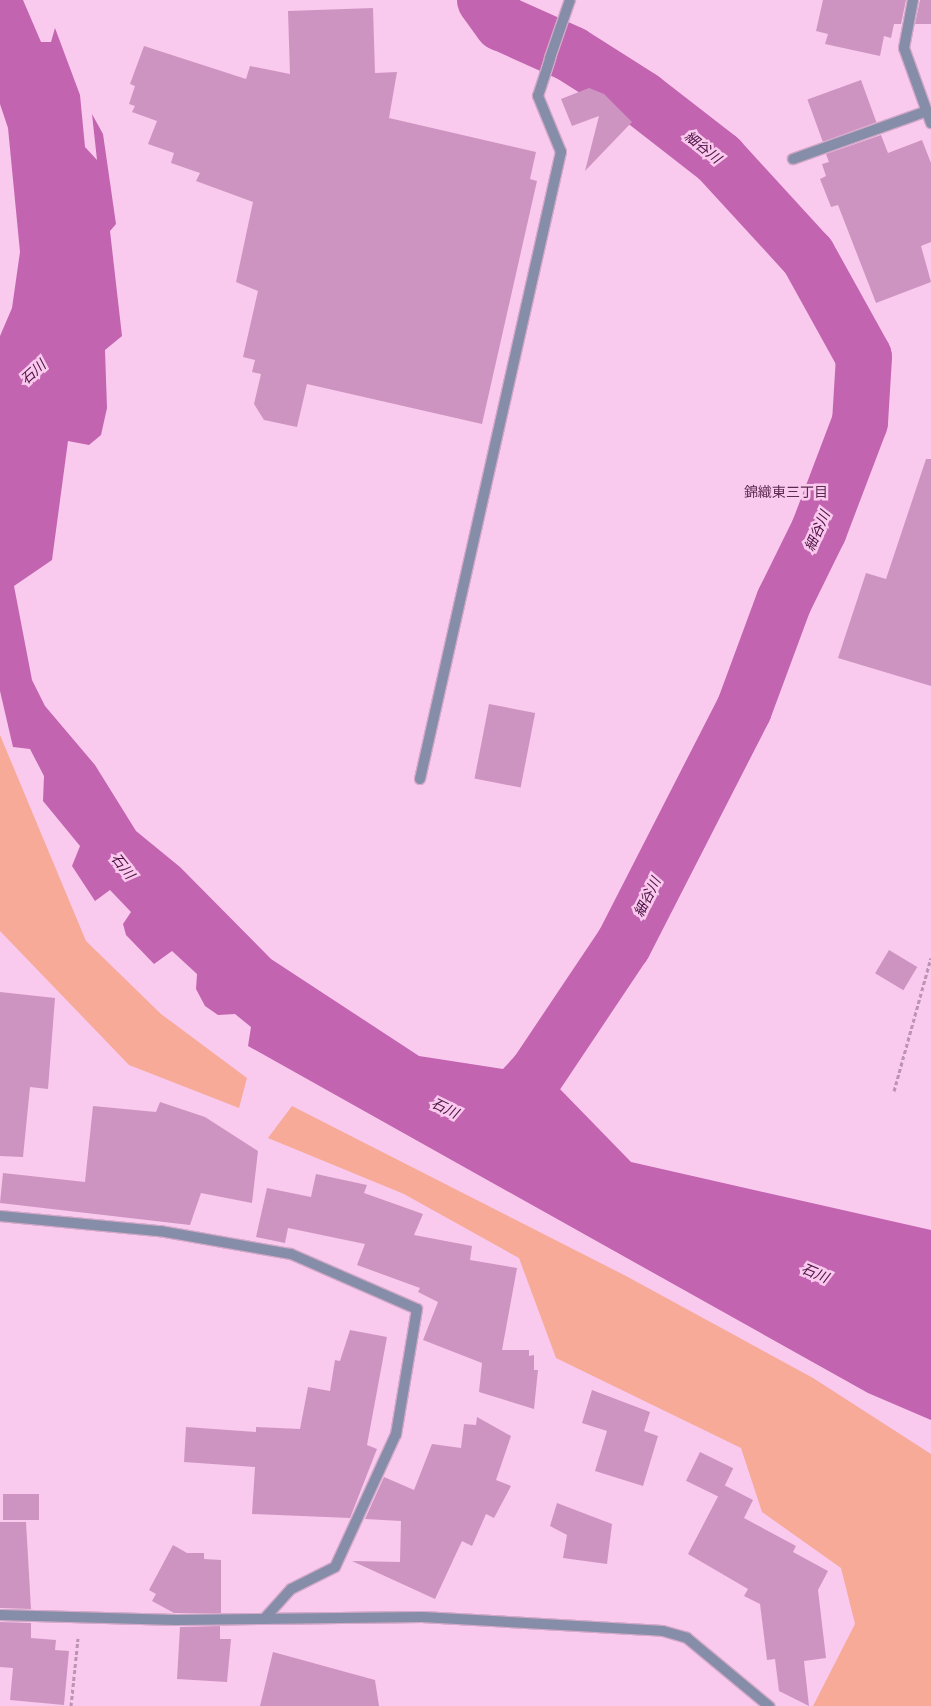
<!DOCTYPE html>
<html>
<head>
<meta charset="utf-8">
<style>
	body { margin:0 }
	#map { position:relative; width:931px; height:1706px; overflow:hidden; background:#fac9ee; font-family:Montserrat,"Noto Sans JP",sans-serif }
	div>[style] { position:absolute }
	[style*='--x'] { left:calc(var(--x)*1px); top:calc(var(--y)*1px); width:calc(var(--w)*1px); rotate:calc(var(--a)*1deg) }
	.green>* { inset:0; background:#f6aa97 }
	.water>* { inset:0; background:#c264b0 }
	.river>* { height:56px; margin:-28px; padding:0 28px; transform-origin:28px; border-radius:28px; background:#c264b0 }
	.building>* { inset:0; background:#ce94c1; transform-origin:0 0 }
	.path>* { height:3px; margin-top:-1.5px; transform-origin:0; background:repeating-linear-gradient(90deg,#bc94b2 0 4px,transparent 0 6.5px) }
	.roads { filter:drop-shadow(1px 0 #d3a8c8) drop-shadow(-1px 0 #d3a8c8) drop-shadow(0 1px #d3a8c8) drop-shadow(0 -1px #d3a8c8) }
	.service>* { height:10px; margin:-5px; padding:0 5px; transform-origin:5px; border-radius:5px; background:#868da8 }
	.minor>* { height:10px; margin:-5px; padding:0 5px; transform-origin:5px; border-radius:5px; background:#868da8 }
	.tertiary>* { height:10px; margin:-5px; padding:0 5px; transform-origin:5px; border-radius:5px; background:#868da8 }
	span { translate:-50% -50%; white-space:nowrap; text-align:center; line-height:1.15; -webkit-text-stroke:5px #fac9ee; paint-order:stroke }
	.water-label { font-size:14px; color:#4c1043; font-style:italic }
	.neighbourhood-label { font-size:14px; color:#5b2951 }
</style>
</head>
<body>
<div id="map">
	<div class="green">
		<div style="clip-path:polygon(0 735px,86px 941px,161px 1014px,247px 1078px,239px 1108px,129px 1065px,0 931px)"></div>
		<div style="clip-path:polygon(292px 1106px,626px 1276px,813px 1378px,931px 1454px,931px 1706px,813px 1706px,855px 1624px,841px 1568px,762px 1512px,741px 1448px,556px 1358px,519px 1258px,404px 1194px,268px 1138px)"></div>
	</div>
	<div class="water">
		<div style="clip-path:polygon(0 0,23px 0,41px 42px,51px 42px,55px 28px,80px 95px,85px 147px,97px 160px,92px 114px,103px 134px,116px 224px,110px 231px,122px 336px,105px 350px,107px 408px,101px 435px,89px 445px,68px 441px,52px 560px,14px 586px,32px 680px,45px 706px,95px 765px,136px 831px,180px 867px,271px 959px,419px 1056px,503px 1069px,550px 1018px,576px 1030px,558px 1087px,631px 1162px,931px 1230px,931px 1420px,868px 1393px,248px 1046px,251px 1027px,235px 1014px,218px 1015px,205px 1006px,196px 989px,197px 974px,172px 951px,154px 964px,126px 935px,123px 924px,131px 912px,110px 890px,95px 901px,72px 866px,80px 846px,43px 801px,44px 776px,30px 749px,13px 747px,0 691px,0 336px,12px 308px,20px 252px,8px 128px,0 104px)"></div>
	</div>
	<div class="river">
		<div style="--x:485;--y:0;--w:29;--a:54"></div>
		<div style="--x:502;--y:23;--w:76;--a:24.2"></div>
		<div style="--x:571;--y:54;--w:84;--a:32.4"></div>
		<div style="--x:642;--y:99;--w:98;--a:37.9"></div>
		<div style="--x:719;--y:159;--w:132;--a:47.5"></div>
		<div style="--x:808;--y:256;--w:115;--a:61"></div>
		<div style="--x:864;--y:357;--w:65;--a:93.5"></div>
		<div style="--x:860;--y:422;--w:116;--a:110.8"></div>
		<div style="--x:819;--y:530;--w:79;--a:116.2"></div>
		<div style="--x:784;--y:601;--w:115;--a:110.3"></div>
		<div style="--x:744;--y:709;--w:265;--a:117.1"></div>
		<div style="--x:623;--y:945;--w:174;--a:123.8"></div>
	</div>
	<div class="building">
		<div style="clip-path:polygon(823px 0,906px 0,901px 24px,894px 24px,891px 38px,884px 36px,880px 56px,825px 44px,828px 34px,816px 31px)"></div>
		<div style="clip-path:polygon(920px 0,931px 0,931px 24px,915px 24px)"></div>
		<div style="clip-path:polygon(373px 8px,375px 73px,397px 72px,389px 118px,536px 152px,530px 179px,537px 181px,482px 424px,307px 384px,297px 427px,264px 420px,254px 404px,261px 374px,252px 372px,255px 360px,243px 357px,258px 291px,236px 282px,253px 202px,196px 181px,200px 173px,171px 163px,174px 153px,148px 144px,157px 121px,132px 112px,135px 106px,129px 104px,135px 86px,130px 84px,144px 46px,246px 79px,250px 66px,290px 74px,288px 11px)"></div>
		<div style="left:861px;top:80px;width:45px;height:57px;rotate:70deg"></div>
		<div style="clip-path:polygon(589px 88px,604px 94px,632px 122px,585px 171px,599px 116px,572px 126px,561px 99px)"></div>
		<div style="clip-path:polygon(881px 135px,888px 153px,922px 140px,931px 163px,931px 242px,921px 246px,931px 282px,876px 303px,838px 205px,831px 207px,820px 179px,826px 176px,822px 164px,829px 162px,826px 154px)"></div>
		<div style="clip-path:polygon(926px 459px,931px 459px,931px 686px,838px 658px,866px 573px,886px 579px)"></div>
		<div style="left:489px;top:704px;width:47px;height:76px;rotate:11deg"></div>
		<div style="left:889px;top:950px;width:33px;height:27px;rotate:31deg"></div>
		<div style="clip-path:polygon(0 992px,55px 998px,48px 1089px,30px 1087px,23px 1157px,0 1156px)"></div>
		<div style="clip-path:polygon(160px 1102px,205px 1117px,258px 1151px,252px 1203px,201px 1193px,190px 1225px,0 1203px,3px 1173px,85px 1182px,93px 1106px,156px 1112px)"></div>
		<div style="clip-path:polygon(316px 1174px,367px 1185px,364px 1193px,423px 1214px,414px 1235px,472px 1246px,470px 1260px,517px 1268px,502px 1350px,529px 1350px,529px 1356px,534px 1355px,534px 1370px,538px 1370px,534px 1409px,479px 1392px,482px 1363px,423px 1340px,438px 1302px,418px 1292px,420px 1288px,357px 1265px,365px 1244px,288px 1228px,285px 1243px,256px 1237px,267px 1188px,311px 1197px)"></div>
		<div style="clip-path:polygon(350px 1330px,387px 1337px,367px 1445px,377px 1449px,350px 1518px,252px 1514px,255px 1467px,184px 1462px,186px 1427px,256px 1432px,256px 1427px,300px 1429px,308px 1387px,330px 1391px,335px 1360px,340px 1361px)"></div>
		<div style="clip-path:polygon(592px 1390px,650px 1412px,644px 1431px,658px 1436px,643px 1486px,595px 1471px,607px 1431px,582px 1423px)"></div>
		<div style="clip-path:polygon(477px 1417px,511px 1436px,496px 1480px,511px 1486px,494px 1518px,486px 1514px,472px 1546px,462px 1541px,435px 1599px,352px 1561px,400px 1562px,401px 1521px,365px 1519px,384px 1477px,414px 1490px,432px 1444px,461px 1448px,464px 1424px,476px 1425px)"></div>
		<div style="left:700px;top:1452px;width:37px;height:32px;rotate:26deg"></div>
		<div style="clip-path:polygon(724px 1485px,753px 1500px,744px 1518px,796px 1546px,793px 1552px,828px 1571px,818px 1590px,826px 1658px,804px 1661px,809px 1706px,779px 1691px,775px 1659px,767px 1660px,760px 1604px,744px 1596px,748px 1589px,688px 1554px)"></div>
		<div style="left:39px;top:1494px;width:26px;height:36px;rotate:90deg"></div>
		<div style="clip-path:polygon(557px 1503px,612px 1524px,607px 1564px,563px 1558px,567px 1535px,550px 1526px)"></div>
		<div style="clip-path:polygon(0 1522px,26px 1522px,31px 1609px,0 1608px)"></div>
		<div style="clip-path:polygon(173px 1545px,187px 1553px,204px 1553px,204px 1559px,221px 1560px,221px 1613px,174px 1613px,152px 1601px,156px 1594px,149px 1590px)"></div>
		<div style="clip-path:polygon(0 1622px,31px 1623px,31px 1638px,56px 1640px,55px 1650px,69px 1651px,64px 1705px,10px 1700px,13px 1668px,0 1667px)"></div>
		<div style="clip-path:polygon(220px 1626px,220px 1639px,231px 1639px,227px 1682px,177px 1679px,180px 1627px)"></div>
		<div style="clip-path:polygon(273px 1652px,375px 1680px,379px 1706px,260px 1706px)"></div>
	</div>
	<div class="path">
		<div style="--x:894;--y:1091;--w:138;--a:-74.5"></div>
		<div style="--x:71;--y:1706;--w:68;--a:-84.1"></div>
	</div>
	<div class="roads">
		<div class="service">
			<div style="--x:913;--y:0;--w:49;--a:100.6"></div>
			<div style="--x:904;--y:48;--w:80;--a:70.2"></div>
			<div style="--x:793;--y:159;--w:142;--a:-19.7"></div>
			<div style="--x:420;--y:779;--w:643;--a:-77.33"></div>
			<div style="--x:561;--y:152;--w:61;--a:-112.3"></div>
			<div style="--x:538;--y:96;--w:40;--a:-72"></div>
		</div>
		<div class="minor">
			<div style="--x:0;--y:1216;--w:161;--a:5.4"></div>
			<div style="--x:160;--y:1231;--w:133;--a:10"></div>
			<div style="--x:291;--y:1254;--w:137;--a:23.6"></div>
			<div style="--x:417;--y:1309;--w:127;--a:99.5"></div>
			<div style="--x:396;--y:1434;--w:146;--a:114.6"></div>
			<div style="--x:335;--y:1567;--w:49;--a:153.4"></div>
			<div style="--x:291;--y:1589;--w:40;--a:132"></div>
			<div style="--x:0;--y:1615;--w:176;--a:1.6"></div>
			<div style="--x:176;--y:1620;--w:246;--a:-0.7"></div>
			<div style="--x:422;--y:1617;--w:241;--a:3.3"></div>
			<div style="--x:663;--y:1631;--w:25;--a:16"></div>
			<div style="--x:687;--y:1638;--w:107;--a:39.7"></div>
		</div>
		<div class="tertiary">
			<div style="--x:550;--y:58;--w:61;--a:-71"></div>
		</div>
	</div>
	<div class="water-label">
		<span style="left:703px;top:147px;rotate:39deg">細谷川</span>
		<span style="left:33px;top:372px;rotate:-42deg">石川</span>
		<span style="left:817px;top:531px;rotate:-66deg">細谷川</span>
		<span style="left:123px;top:866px;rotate:52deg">石川</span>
		<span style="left:647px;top:897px;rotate:-63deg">細谷川</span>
		<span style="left:445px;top:1108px;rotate:26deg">石川</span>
		<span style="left:815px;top:1273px;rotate:23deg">石川</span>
	</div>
	<div class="neighbourhood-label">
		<span style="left:786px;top:492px">錦織東三丁目</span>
	</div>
</div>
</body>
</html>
